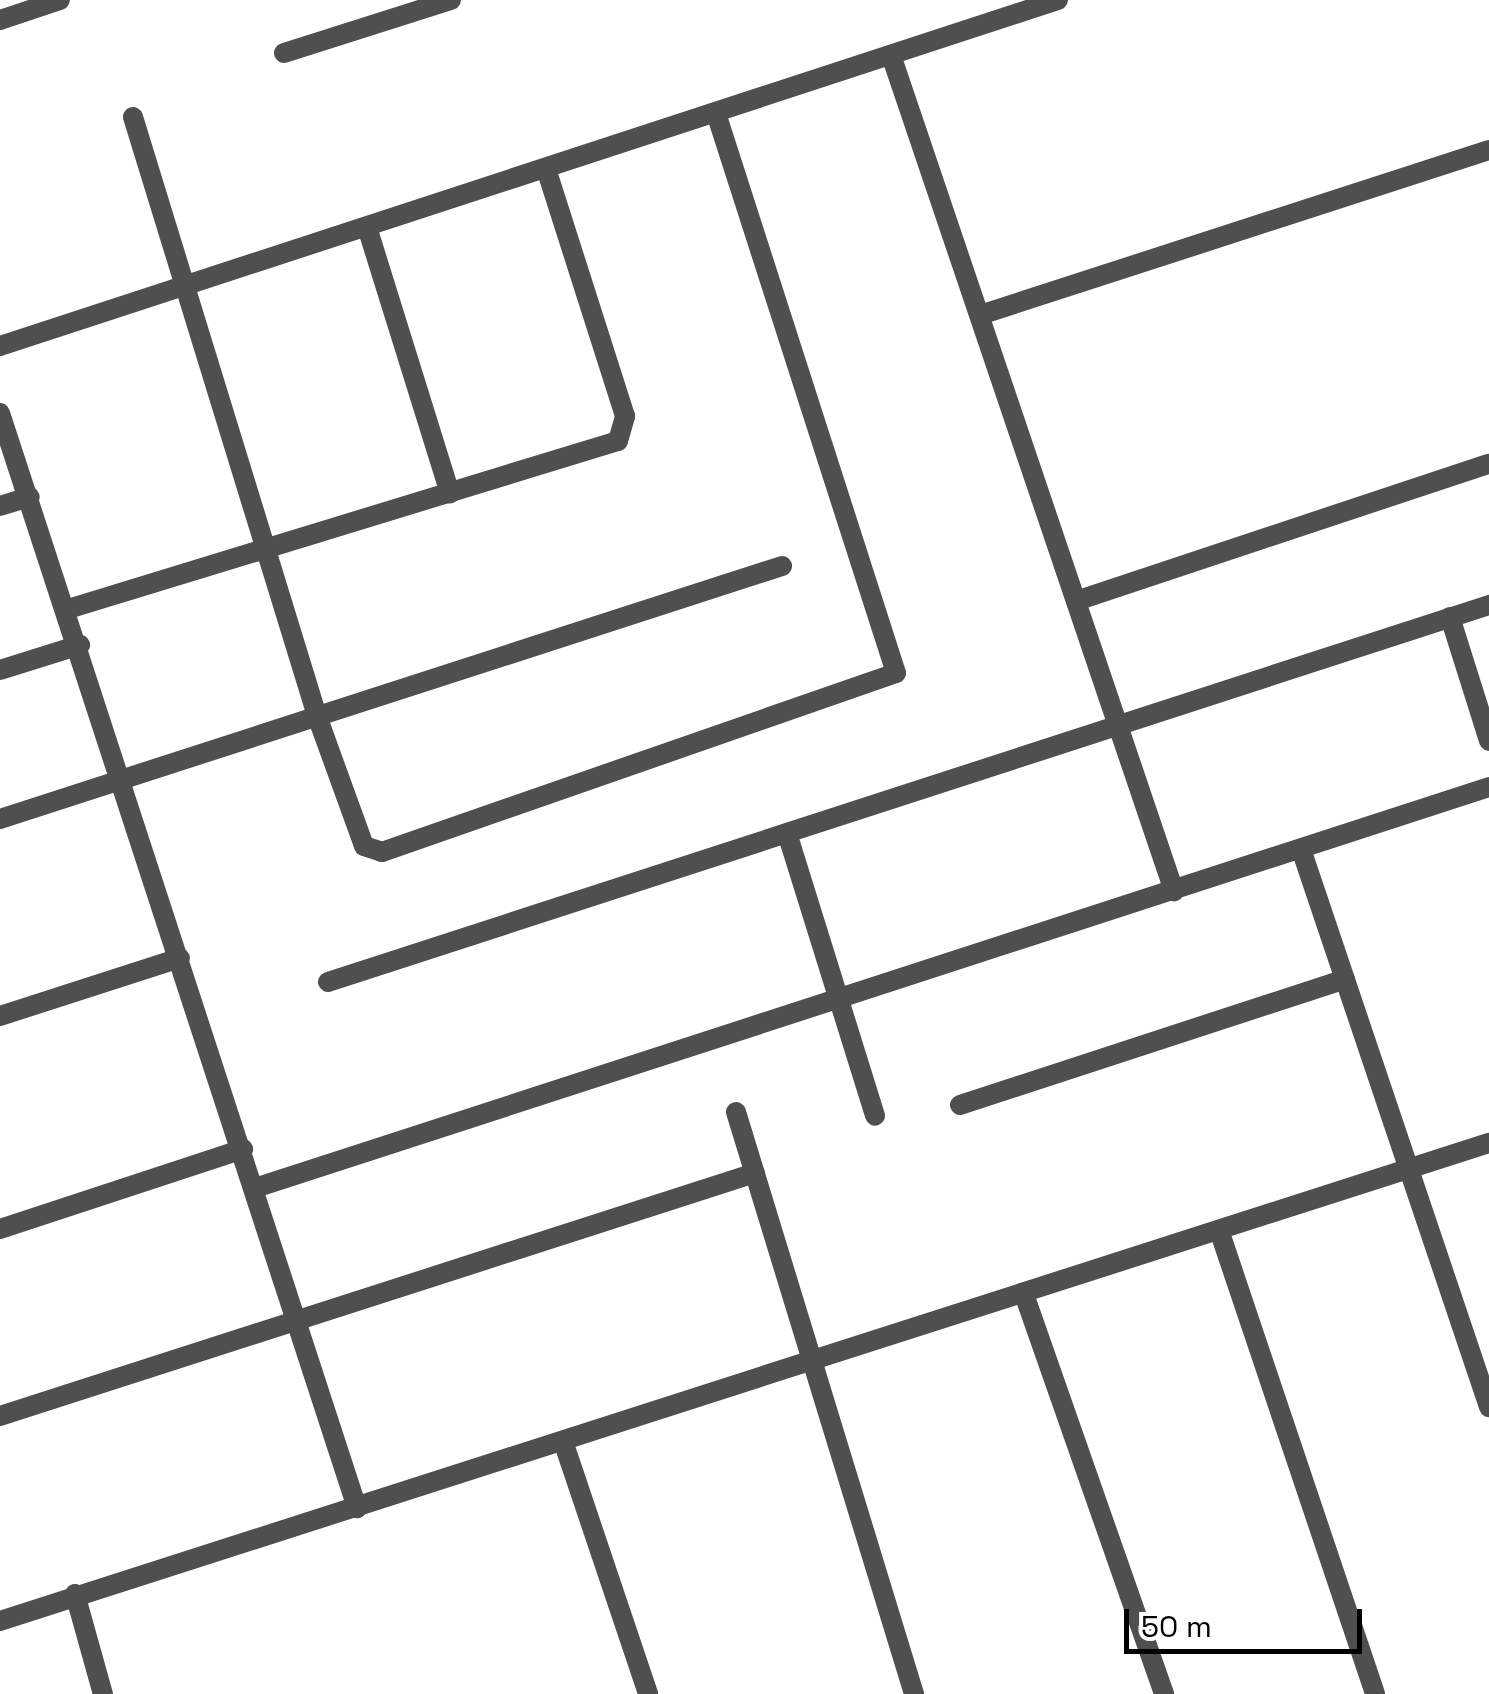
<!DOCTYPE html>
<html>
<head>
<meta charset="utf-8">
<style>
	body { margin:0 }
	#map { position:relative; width:1489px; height:1694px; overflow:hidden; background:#fff; font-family:"Space Grotesk",sans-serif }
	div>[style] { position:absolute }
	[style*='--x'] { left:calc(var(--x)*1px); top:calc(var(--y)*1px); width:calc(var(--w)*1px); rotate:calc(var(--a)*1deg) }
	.minor>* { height:20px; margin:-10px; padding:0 10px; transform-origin:10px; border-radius:10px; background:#4f4f4f }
	.tertiary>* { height:20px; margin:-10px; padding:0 10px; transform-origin:10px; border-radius:10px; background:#4f4f4f }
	span { translate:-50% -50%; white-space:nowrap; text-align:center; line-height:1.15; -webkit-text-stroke:9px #fff; paint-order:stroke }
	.scale { position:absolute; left:1124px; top:1609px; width:238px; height:45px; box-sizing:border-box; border:5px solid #000; border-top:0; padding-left:12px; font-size:30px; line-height:35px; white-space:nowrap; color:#000; -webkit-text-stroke:8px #fff; paint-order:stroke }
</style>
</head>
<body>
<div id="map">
	<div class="minor">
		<div style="--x:0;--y:20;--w:63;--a:-18.4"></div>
		<div style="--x:284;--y:53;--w:175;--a:-17.6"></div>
		<div style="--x:891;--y:55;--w:883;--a:71.3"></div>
		<div style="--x:133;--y:117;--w:627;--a:72.92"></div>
		<div style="--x:317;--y:716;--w:138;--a:70.1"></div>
		<div style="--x:364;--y:846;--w:19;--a:18"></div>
		<div style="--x:382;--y:852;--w:544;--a:-19.2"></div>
		<div style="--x:896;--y:673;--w:588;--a:-107.82"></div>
		<div style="--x:367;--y:227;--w:279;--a:72.7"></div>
		<div style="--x:980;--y:315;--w:535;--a:-17.96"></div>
		<div style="--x:0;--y:346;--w:1113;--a:-18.11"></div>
		<div style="--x:0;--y:413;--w:1152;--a:71.94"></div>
		<div style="--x:0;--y:506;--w:31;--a:-17"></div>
		<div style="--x:1076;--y:601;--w:435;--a:-18.4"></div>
		<div style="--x:68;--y:609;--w:575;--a:-16.99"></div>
		<div style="--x:618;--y:441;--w:26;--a:-74"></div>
		<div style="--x:625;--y:416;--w:259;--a:-107.7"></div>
		<div style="--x:1450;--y:617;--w:130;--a:72.5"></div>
		<div style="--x:0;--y:670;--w:84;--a:-17.4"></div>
		<div style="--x:0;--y:819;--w:822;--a:-17.93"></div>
		<div style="--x:787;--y:833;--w:296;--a:72.7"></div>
		<div style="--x:1301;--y:849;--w:589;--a:71.38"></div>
		<div style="--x:328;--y:982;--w:1221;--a:-17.99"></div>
		<div style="--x:0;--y:1016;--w:189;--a:-17.9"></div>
		<div style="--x:960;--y:1105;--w:405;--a:-18.1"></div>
		<div style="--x:736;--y:1112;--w:609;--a:72.99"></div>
		<div style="--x:255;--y:1188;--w:1298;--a:-18"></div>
		<div style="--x:0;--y:1229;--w:256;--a:-18.2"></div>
		<div style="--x:1220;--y:1233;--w:486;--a:71.4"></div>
		<div style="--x:1024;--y:1294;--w:424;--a:70.7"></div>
		<div style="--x:0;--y:1416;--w:793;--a:-17.84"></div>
		<div style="--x:563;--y:1441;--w:267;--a:71.4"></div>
		<div style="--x:75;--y:1594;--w:104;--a:74.4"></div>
	</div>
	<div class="tertiary">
		<div style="--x:0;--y:1621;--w:1564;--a:-17.8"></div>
	</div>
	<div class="scale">50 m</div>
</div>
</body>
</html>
